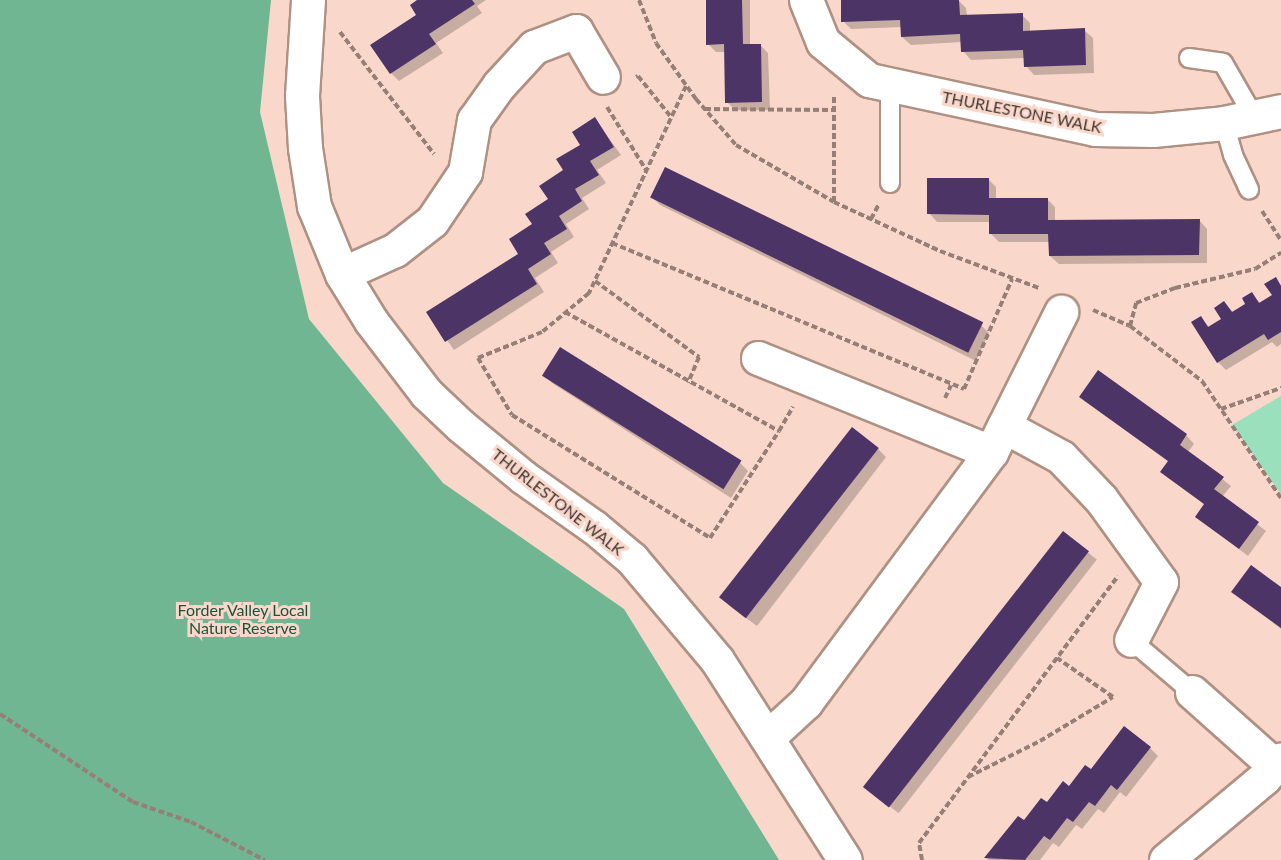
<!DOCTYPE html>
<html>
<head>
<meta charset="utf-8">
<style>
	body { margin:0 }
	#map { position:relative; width:1281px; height:860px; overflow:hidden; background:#f9d8cb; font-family:Lato,sans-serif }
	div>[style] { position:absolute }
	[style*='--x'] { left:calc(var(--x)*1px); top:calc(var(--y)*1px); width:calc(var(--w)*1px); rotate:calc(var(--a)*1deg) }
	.green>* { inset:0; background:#9be0bc }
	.forest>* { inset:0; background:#70b693 }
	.shadow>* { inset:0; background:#0003; transform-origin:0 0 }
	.building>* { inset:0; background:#4d3467; transform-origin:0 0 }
	.path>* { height:4px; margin-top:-2px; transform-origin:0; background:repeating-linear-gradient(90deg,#967f77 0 6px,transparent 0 9px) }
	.roads { filter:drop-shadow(2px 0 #af9184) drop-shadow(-2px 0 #af9184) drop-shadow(0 2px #af9184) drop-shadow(0 -2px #af9184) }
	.lane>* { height:18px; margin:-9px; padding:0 9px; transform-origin:9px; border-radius:9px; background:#fff }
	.street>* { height:33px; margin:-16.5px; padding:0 16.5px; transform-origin:16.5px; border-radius:16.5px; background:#fff }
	span { translate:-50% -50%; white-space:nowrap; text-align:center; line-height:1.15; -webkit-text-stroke:6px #f9d8cb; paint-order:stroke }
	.street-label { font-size:16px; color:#423530 }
	.park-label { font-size:16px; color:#1c533a }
</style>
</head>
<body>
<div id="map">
	<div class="green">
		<div style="clip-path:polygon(1281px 396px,1281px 494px,1232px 425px)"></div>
	</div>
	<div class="forest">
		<div style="clip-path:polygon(0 0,271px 0,260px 112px,309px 319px,443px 483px,624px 609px,779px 860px,0 860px)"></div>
	</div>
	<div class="shadow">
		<div style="clip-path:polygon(420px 0,486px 0,477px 6px,482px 13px,436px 43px,443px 53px,399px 81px,391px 73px,418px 15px)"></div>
		<div style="clip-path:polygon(707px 0,750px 0,750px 45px,760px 45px,768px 53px,770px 110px,735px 110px,727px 102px,726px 52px,716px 52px,708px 44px)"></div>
		<div style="clip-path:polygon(842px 0,958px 0,966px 8px,967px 16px,1022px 15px,1030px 23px,1030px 32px,1084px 30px,1093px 38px,1094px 73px,1034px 75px,1026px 66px,1025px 58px,971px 60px,963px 51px,962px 42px,911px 45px,902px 37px,902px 27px,851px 29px,843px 21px)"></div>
		<div style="clip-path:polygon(595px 119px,621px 155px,597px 170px,606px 183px,582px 198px,589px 209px,566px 224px,574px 237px,551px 252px,558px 263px,535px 278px,544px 292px,454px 350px,428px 313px,520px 254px)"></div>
		<div style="clip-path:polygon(988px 179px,996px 187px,996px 200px,1047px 199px,1055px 207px,1055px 221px,1199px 220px,1207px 229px,1207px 263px,1059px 264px,1050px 256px,1050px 242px,999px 242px,991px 234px,991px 222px,937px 222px,929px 213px)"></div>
		<div style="clip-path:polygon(652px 197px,981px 325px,989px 333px,976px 361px,660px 205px)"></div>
		<div style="clip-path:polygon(1275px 279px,1281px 285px,1281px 344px,1277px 347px,1272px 342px,1226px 370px,1218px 362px,1201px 318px,1210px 328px,1223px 319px,1224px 303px,1234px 313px,1247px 304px,1252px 294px,1261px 304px,1274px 296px)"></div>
		<div style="clip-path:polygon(1099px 372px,1186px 435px,1194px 444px,1188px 452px,1231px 486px,1222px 497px,1266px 531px,1248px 556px,1197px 517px,1205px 505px,1162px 472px,1169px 462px,1081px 397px)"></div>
		<div style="clip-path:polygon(544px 375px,740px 463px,748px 471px,731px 498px,552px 383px)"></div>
		<div style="clip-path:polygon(878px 449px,886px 457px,757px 626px,731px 607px,723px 599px)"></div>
		<div style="left:1063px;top:533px;width:43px;height:322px;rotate:38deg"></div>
		<div style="clip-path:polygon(1281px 589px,1281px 629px,1233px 592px)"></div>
		<div style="clip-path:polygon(1150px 748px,1158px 756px,1126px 797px,1120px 792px,1104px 813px,1098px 809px,1082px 829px,1076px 825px,1059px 847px,1053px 843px,1040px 860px,989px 860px,986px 858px,1024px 822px,1091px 771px)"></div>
	</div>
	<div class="building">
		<div style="clip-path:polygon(417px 0,472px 0,475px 4px,429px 34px,436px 44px,390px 74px,370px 45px,416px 15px,410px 5px)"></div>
		<div style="clip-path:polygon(706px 0,742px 0,743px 44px,761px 44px,762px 102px,725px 103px,724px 44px,706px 45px)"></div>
		<div style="clip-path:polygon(841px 0,959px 0,960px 15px,1023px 13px,1023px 31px,1085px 28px,1086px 65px,1024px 67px,1023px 50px,961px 52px,960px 34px,901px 37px,900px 20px,841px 22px)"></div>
		<div style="clip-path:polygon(595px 117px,614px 147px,590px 161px,599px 175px,575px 189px,582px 201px,559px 216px,567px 229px,544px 243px,551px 254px,528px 269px,537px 284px,445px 342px,426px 312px,518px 254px,509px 239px,532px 224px,525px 214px,548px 199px,539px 186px,563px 170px,556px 159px,580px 145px,572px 132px)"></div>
		<div style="left:665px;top:167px;width:354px;height:34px;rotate:26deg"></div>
		<div style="clip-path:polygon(927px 178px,989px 178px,989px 198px,1048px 198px,1048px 220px,1200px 219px,1199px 255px,1049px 256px,1048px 234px,989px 234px,989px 215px,927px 214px)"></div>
		<div style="clip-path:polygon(1276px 277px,1281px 286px,1281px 332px,1268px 340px,1264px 334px,1217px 363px,1191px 322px,1201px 316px,1208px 327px,1221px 319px,1214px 308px,1224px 301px,1232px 312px,1245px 304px,1242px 298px,1252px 292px,1259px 303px,1272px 295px,1264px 284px)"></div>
		<div style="left:560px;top:347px;width:214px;height:34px;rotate:32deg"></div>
		<div style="clip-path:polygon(1098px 370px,1187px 434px,1180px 445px,1224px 477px,1214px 489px,1259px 522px,1239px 549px,1195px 517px,1204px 504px,1160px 472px,1168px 461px,1079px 397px)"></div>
		<div style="left:852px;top:427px;width:34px;height:216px;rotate:38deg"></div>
		<div style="left:1063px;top:531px;width:33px;height:325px;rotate:38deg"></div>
		<div style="clip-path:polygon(1251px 565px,1281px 587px,1281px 628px,1231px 592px)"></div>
		<div style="clip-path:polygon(1124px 726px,1151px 747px,1117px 790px,1111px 785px,1095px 806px,1089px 802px,1073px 822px,1067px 818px,1050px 840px,1044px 836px,1025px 860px,984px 858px,1018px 816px,1024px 820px,1041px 798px,1047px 802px,1063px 781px,1069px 786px,1085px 765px,1091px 769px)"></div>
	</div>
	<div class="path">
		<div style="--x:639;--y:0;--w:46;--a:68.4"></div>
		<div style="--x:656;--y:43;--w:69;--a:54.5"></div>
		<div style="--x:696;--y:99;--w:61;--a:49"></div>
		<div style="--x:736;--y:145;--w:113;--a:30.2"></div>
		<div style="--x:834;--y:202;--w:117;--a:24.8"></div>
		<div style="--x:940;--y:251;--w:106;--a:20.5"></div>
		<div style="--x:340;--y:32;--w:154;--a:52.4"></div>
		<div style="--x:636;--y:77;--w:2;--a:-27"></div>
		<div style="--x:638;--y:76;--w:53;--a:51.2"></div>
		<div style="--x:686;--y:86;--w:229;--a:115.1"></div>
		<div style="--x:589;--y:293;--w:61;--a:140.3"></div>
		<div style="--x:542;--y:332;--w:69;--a:157.9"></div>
		<div style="--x:478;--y:358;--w:66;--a:59.2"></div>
		<div style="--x:512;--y:415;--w:233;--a:31.8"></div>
		<div style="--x:710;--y:538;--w:127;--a:-57.2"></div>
		<div style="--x:607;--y:107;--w:74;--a:58.2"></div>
		<div style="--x:705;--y:109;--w:129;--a:0.4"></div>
		<div style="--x:834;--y:202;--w:107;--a:-90"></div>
		<div style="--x:1262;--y:211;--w:35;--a:57"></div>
		<div style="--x:871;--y:219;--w:17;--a:-62"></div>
		<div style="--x:612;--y:243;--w:381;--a:22.5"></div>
		<div style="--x:964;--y:389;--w:120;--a:-66.4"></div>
		<div style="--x:595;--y:281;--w:129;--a:36.2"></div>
		<div style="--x:699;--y:357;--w:28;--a:113"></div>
		<div style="--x:1093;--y:310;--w:40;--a:23.4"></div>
		<div style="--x:1130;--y:326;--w:91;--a:37.4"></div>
		<div style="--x:1202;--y:381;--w:141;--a:56"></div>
		<div style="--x:565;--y:312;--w:245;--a:29.1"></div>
		<div style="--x:779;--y:431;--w:28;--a:-60"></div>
		<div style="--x:1130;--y:326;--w:24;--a:-75"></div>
		<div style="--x:1136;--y:303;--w:42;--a:-21"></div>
		<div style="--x:1175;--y:288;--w:82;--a:-13.4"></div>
		<div style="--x:1255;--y:269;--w:31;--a:-32"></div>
		<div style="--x:945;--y:398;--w:14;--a:-65"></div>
		<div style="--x:1221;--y:409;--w:64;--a:-19.3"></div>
		<div style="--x:0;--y:714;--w:159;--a:33.5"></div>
		<div style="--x:133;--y:802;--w:61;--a:19"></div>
		<div style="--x:191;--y:822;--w:83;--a:27.2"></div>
		<div style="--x:968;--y:777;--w:80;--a:-26.6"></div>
		<div style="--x:1040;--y:741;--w:85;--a:-31.1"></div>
		<div style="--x:1113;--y:697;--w:68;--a:-145.1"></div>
		<div style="--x:922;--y:860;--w:17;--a:-100"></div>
		<div style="--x:919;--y:843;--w:333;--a:-53.3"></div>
	</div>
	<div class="roads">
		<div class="lane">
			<div style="--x:1189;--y:58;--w:34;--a:8"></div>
			<div style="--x:1223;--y:63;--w:62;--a:60.1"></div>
			<div style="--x:890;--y:85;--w:98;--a:90"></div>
			<div style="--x:1224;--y:123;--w:33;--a:74"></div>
			<div style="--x:1233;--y:155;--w:38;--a:65"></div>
			<div style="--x:1131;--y:640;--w:80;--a:40.4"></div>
		</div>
		<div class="street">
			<div style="--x:308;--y:0;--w:96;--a:93.6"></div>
			<div style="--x:302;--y:96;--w:52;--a:86.7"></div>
			<div style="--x:305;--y:148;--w:59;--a:81.2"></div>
			<div style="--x:314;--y:206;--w:74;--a:67.6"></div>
			<div style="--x:342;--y:274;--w:55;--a:58.3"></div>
			<div style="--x:371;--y:321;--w:91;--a:52.6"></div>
			<div style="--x:426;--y:393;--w:48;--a:43.3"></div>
			<div style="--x:461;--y:426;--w:80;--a:39.4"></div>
			<div style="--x:523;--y:477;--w:87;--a:35.2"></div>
			<div style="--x:594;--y:527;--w:50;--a:40.1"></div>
			<div style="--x:632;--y:559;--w:132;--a:49.9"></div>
			<div style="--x:717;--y:660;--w:237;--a:57.4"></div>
			<div style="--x:806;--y:0;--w:45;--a:68"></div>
			<div style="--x:823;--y:42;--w:60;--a:39.6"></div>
			<div style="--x:869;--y:80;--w:231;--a:12.2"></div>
			<div style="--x:1095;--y:129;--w:58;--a:1"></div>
			<div style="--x:1153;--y:130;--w:71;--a:-5.6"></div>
			<div style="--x:1224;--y:123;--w:58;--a:-11.9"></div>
			<div style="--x:342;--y:274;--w:58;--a:-24.4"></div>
			<div style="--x:395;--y:250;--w:47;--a:-38.1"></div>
			<div style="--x:432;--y:221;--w:59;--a:-56"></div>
			<div style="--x:465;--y:172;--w:53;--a:-80.2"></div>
			<div style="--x:474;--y:120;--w:43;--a:-54.5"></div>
			<div style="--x:499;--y:85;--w:52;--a:-47.4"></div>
			<div style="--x:534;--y:47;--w:45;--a:-20.9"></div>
			<div style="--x:576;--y:31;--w:53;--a:59.6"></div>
			<div style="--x:758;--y:358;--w:251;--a:22"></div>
			<div style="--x:1004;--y:426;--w:65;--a:28.5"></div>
			<div style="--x:1061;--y:457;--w:58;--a:46.4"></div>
			<div style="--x:1101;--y:499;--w:102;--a:54.1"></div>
			<div style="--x:1161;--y:582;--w:65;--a:117.3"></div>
			<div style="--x:1192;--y:692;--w:111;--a:41.7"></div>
			<div style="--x:768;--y:737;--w:52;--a:-42.6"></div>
			<div style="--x:806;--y:702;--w:311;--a:-53.5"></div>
			<div style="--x:991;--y:452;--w:157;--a:-63.4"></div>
			<div style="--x:1166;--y:860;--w:128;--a:-39.9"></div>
			<div style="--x:1264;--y:778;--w:25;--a:-48"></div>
		</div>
	</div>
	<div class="street-label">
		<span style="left:1022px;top:112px;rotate:11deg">THURLESTONE WALK</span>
		<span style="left:558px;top:502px;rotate:38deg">THURLESTONE WALK</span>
	</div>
	<div class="park-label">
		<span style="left:243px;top:619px">Forder Valley Local<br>Nature Reserve</span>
	</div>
</div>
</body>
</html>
